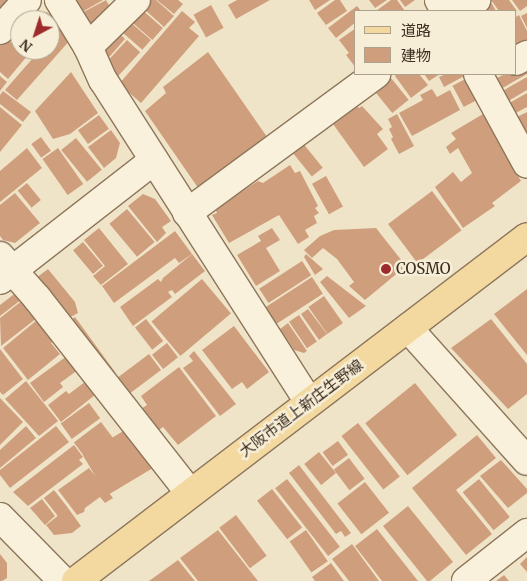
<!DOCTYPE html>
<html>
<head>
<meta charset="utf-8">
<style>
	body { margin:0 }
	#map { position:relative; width:527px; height:581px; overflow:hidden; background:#f0e4c8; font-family:Merriweather,"Noto Sans JP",serif }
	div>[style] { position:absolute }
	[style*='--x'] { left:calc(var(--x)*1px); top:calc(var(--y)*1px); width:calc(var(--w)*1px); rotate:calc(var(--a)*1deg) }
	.building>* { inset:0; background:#cf9f7d; transform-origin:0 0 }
	.roads { filter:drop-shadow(1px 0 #8d765c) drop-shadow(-1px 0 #8d765c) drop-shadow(0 1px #8d765c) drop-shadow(0 -1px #8d765c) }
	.minor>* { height:28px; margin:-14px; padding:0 14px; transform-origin:14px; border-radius:14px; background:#faf1dc }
	.major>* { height:28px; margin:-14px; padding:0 14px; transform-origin:14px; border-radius:14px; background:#f3d9a0 }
	.dots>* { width:14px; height:14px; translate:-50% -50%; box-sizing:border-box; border:2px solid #f7eed8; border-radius:50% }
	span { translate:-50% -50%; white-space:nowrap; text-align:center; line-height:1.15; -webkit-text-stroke:5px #f7eed8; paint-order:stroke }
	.poi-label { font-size:15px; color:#3d2e20 }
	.left { translate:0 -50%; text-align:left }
	.street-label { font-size:15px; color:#3d2e20 }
	.legend { position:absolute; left:354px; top:10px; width:162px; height:65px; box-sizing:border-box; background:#f7eed8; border:1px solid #ada18e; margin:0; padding:6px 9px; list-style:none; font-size:15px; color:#3d2e20 }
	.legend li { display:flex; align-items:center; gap:10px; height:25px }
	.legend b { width:25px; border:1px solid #ada18e }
	.north { position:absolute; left:10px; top:10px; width:50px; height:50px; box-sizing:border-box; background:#f7eed8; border:1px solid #ada18e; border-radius:50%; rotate:220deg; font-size:14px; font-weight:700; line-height:20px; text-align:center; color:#3d2e20 }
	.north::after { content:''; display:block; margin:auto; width:18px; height:22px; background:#9e2a2b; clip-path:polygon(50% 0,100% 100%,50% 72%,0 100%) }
</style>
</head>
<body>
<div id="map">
	<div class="building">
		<div style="clip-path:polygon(0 0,8px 0,13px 5px,0 14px)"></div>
		<div style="clip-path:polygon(77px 0,103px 0,75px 16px,69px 4px)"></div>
		<div style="clip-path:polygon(106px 0,113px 12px,84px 31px,76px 16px)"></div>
		<div style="clip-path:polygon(150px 0,156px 0,174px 16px,164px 27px,143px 8px)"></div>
		<div style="clip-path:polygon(157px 0,178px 0,183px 4px,174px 14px)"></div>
		<div style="clip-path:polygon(237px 0,270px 0,236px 19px,228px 5px)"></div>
		<div style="clip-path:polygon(309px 0,330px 0,315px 10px)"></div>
		<div style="clip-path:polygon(335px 0,340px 0,347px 11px,326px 25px,317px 13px)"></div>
		<div style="clip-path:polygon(369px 0,387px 0,375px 8px)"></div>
		<div style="clip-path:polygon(391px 0,397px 0,405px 11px,376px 11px)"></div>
		<div style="clip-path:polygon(400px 0,415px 0,405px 7px)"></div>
		<div style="clip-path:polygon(491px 0,509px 0,517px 11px,499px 11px)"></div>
		<div style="clip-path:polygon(512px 0,527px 0,527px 6px,520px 11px)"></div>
		<div style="clip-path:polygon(491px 2px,496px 11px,476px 11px)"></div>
		<div style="left:211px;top:5px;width:26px;height:20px;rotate:61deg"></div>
		<div style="clip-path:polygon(357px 6px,361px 11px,356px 11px,356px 22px,336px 38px,328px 28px)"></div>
		<div style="left:141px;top:9px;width:29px;height:16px;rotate:41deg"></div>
		<div style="clip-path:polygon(182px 11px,195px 22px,189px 28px,199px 36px,141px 103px,119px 84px)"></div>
		<div style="clip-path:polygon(47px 12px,60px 23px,50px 34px,50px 20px,40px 20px)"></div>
		<div style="clip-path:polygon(527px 13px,527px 28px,521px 16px)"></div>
		<div style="clip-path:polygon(519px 15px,527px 31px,527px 48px,519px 52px,516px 45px,516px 17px)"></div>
		<div style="left:129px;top:21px;width:29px;height:13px;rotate:41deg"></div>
		<div style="clip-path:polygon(356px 28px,356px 68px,346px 55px,349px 53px,339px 40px)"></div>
		<div style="clip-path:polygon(59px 29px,71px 39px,17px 100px,5px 90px,40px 50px,50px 50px,50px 39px)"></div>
		<div style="clip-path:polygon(116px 30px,125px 39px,104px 63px,99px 49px)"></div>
		<div style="clip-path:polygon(6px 38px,28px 55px,8px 79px,0 72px,0 45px)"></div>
		<div style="left:127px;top:40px;width:18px;height:33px;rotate:43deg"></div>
		<div style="clip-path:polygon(25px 50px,36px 50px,32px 55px)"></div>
		<div style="clip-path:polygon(208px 52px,272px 144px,203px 195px,145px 111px,166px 93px,163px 87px)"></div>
		<div style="clip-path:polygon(527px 68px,527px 74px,499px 90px,493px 80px,505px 74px,516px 74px)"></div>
		<div style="clip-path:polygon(71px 72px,98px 113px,70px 134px,53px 139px,35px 111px)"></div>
		<div style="clip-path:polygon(397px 74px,419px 74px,428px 85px,411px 98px,395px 76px)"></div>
		<div style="clip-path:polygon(424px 74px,440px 74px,429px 81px)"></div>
		<div style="clip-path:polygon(446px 74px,468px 74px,444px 87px,439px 77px)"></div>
		<div style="clip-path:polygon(0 76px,7px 82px,0 91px)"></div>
		<div style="left:471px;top:76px;width:24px;height:21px;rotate:62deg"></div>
		<div style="clip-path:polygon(527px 77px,527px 90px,505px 103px,499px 93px)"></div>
		<div style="left:391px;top:78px;width:28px;height:21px;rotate:51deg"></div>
		<div style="clip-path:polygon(432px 89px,437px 97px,450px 90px,460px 110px,412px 136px,399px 113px,423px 100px,420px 95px)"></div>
		<div style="clip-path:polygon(3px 91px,31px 112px,23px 122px,0 104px,0 95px)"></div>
		<div style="clip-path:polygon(527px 93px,527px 107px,512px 115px,506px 105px)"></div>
		<div style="clip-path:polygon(357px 106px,359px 108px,362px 106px,383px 129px,377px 134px,388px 149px,364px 167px,333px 124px)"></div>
		<div style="clip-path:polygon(0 107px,22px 125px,0 152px)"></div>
		<div style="clip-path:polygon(527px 112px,527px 141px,513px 119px)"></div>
		<div style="clip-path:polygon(397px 114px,414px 146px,399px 154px,391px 139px,393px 137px,389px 129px,392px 127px,388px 119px)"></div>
		<div style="clip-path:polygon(483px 114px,521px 181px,492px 203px,495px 206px,463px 228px,435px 187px,453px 172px,461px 182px,472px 173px,458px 148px,450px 154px,446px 147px,456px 139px,451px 133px)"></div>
		<div style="left:99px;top:115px;width:17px;height:26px;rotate:54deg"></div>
		<div style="clip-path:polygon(111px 130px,120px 143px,116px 158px,104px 168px,88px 147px)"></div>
		<div style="left:41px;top:137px;width:17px;height:12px;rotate:54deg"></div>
		<div style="left:76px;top:138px;width:41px;height:19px;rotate:51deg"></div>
		<div style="left:302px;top:142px;width:33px;height:14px;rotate:51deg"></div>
		<div style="clip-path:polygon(27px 148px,42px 168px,0 202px,0 171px)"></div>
		<div style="left:58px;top:148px;width:44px;height:19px;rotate:55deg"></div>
		<div style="clip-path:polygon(290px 165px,295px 173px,300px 171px,318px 206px,315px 208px,319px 213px,314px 216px,317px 223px,305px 230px,309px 237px,298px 244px,279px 215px,229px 243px,212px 215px,217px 213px,215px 209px,258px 181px,263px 183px)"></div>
		<div style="left:326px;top:176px;width:35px;height:16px;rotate:61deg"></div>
		<div style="left:27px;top:183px;width:22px;height:12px;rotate:51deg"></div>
		<div style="left:432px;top:191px;width:49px;height:55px;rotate:53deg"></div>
		<div style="clip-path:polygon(15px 193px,40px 223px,15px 243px,3px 240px,0 236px,0 205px)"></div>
		<div style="clip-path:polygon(143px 194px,155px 199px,171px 221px,162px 227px,166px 233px,157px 242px,128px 206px)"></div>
		<div style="left:127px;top:209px;width:43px;height:23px;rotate:50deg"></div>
		<div style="clip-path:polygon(99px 228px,128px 264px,101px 285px,93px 276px,105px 266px,84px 240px)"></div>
		<div style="clip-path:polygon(272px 228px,280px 240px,266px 248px,280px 271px,256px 286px,237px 255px,261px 241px,258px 236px)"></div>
		<div style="clip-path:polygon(376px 228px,406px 266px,365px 300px,349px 286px,354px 282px,337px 259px,323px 248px,312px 258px,304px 250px,320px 236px,334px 230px)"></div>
		<div style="clip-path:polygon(175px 231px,192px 254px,179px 263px,175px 258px,114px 303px,102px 286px)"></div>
		<div style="left:83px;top:242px;width:31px;height:13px;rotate:50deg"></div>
		<div style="clip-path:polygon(192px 254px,205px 271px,175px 294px,172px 290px,168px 292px,172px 297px,133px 326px,120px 307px,158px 279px,161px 282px,163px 278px)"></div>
		<div style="clip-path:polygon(306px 254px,323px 269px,315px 275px,304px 257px)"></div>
		<div style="left:302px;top:261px;width:17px;height:51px;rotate:57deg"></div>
		<div style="clip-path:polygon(48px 269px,75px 302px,78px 313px,67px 319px,36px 278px)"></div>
		<div style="clip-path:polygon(327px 276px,366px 306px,349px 318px,320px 282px)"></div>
		<div style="left:312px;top:277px;width:20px;height:56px;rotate:57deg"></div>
		<div style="left:202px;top:279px;width:45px;height:66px;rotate:50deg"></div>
		<div style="clip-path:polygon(527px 289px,527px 355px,494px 314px)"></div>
		<div style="clip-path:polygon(17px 292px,26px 296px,0 316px,0 305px)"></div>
		<div style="clip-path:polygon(28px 296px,42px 314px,1px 346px,0 318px)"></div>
		<div style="left:324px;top:296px;width:33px;height:19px;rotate:55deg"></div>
		<div style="clip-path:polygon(308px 309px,327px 334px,319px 340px,301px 314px)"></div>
		<div style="left:299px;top:315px;width:32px;height:12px;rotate:56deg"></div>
		<div style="left:75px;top:317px;width:69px;height:7px;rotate:54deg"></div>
		<div style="left:146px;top:319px;width:28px;height:14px;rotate:52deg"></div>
		<div style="clip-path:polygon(491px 319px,527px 364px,527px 394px,508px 409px,451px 348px)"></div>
		<div style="clip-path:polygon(37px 320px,53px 341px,51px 343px,60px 354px,28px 380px,3px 348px)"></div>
		<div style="clip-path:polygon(288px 323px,307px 351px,304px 353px,294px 350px,280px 329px)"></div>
		<div style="clip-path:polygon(234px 326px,269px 372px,247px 389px,242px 382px,232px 389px,202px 350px)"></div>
		<div style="left:167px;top:343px;width:18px;height:19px;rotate:52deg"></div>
		<div style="clip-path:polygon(0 349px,23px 379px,3px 395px,0 392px)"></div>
		<div style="clip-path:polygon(194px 351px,236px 404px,220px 416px,183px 368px,193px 361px,189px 356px)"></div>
		<div style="clip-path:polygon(71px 353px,82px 367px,60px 383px,63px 387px,44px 402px,30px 383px)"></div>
		<div style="left:149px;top:354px;width:20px;height:45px;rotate:53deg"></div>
		<div style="clip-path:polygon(179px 367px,216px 416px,178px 445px,163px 427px,156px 432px,139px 410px,147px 405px,141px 396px)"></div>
		<div style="clip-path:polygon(90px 378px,100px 391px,61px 422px,48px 405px,66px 391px,69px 394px)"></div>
		<div style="clip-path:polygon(26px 381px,58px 421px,39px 436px,5px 399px)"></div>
		<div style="left:415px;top:383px;width:67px;height:64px;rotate:51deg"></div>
		<div style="clip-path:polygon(0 398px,23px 422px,0 445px)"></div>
		<div style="left:89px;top:403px;width:19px;height:35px;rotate:54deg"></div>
		<div style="left:101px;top:422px;width:20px;height:34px;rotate:53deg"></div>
		<div style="left:358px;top:423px;width:68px;height:21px;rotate:52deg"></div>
		<div style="clip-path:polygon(26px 426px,36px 438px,0 468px,0 450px)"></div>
		<div style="clip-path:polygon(56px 426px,69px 442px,10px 488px,0 475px,0 470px)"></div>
		<div style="left:130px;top:427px;width:47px;height:55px;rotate:59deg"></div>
		<div style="clip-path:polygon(477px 435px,496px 458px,456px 490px,492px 534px,466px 555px,412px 488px)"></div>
		<div style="left:338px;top:441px;width:17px;height:19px;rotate:54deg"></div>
		<div style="clip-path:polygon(74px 445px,83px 457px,79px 460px,83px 464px,28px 506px,13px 492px)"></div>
		<div style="left:319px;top:452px;width:27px;height:19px;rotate:51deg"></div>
		<div style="left:349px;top:458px;width:26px;height:19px;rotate:53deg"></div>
		<div style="clip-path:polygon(501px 460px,527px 489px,527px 493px,508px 508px,480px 476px)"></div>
		<div style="clip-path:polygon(299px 465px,351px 533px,345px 537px,341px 531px,336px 534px,289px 473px)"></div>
		<div style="clip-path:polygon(89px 468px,113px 498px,105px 503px,100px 497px,85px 508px,84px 512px,77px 515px,58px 490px)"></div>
		<div style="left:287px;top:479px;width:86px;height:15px;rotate:52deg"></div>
		<div style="left:479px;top:479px;width:49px;height:21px;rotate:51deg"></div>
		<div style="left:365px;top:482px;width:39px;height:35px;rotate:52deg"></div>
		<div style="left:272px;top:489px;width:49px;height:19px;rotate:52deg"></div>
		<div style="left:54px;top:490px;width:23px;height:13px;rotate:52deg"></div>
		<div style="clip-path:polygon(42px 499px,55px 516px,45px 525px,30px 508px)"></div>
		<div style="clip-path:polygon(408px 506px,453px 562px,430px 581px,427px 581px,383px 526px)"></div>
		<div style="clip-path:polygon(68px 508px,81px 526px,72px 533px,54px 535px,46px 525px)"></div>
		<div style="left:236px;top:515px;width:51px;height:21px;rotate:53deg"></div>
		<div style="clip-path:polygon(377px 529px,418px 581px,382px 581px,355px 546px)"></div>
		<div style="clip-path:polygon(218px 530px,258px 581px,198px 581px,180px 558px)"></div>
		<div style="left:306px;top:530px;width:38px;height:20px;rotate:55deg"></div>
		<div style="clip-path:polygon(352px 544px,379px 581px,349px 581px,332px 559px)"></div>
		<div style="clip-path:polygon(0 554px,7px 563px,7px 578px,2px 581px,0 581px)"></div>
		<div style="clip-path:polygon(527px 557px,527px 572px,520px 564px)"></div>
		<div style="clip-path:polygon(178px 560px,195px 581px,149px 581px)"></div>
		<div style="clip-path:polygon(331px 563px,344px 581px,315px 581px,312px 577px)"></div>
		<div style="clip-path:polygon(504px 575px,509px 581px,496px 581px)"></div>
	</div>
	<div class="roads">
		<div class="minor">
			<div style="--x:59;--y:0;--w:55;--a:58.3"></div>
			<div style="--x:88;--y:47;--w:36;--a:66"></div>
			<div style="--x:103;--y:80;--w:382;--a:57.4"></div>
			<div style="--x:439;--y:0;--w:13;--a:61"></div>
			<div style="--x:461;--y:11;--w:19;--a:-36"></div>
			<div style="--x:0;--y:30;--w:40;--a:-48"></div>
			<div style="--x:88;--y:47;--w:67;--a:-44.4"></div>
			<div style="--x:516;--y:61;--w:13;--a:-29"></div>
			<div style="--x:478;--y:74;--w:102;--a:61.4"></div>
			<div style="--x:187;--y:213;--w:235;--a:-36.3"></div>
			<div style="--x:0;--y:256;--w:56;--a:48.6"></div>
			<div style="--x:37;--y:298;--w:248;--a:51.9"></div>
			<div style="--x:0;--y:280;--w:195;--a:-37.9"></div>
			<div style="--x:408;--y:328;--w:178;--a:48.2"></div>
			<div style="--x:0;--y:517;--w:90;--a:45.5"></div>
			<div style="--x:466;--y:581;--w:78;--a:-38.2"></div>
		</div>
		<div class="major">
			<div style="--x:76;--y:581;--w:567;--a:-37.33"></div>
		</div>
	</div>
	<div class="dots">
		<div style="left:386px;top:269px;background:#9e2a2b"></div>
	</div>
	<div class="poi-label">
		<span class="left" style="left:396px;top:269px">COSMO</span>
	</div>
	<div class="street-label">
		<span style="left:301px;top:408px;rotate:-37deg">大阪市道上新庄生野線</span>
	</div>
	<ul class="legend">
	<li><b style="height:6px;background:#f3d9a0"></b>道路</li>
	<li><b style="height:14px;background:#cf9f7d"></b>建物</li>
	</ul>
	<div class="north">N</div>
</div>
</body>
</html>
